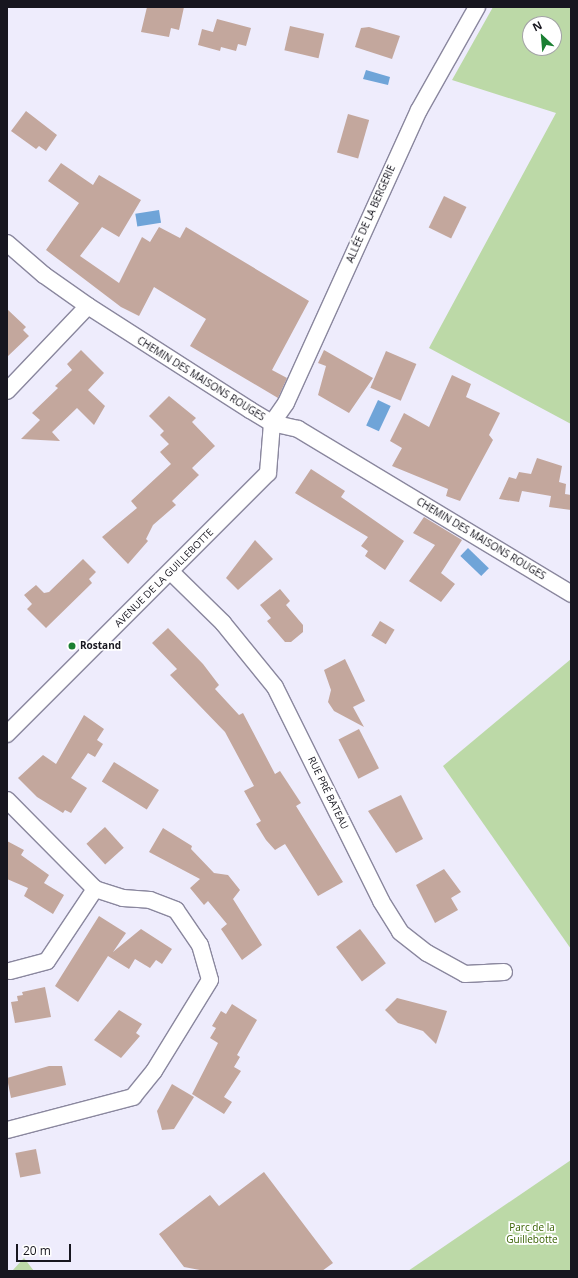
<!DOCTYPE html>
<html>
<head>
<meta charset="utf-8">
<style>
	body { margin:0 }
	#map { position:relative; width:578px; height:1278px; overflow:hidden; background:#eeecfc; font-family:"Open Sans",sans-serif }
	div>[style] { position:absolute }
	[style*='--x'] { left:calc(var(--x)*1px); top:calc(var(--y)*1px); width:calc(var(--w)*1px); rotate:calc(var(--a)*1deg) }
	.green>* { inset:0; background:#bcd9a7 }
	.water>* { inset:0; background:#6fa4d8; transform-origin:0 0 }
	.building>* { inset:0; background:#c3a79d; transform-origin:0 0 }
	.roads { filter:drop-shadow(1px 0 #8a879e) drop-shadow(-1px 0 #8a879e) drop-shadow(0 1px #8a879e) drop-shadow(0 -1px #8a879e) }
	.minor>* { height:16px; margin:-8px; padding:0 8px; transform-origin:8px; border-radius:8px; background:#fff }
	.dots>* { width:11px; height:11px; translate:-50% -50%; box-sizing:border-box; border:2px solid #fff; border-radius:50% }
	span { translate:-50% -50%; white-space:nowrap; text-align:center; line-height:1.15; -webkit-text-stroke:3.5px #fff; paint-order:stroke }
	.street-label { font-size:10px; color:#17161f }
	.poi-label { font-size:10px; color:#17161f; font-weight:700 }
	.left { translate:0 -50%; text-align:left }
	.park-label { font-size:10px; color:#386100 }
	.frame { position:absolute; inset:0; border:8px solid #17161f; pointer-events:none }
	.north { position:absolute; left:522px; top:16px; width:40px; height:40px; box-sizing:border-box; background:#fff; border:1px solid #a2a2a5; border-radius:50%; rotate:334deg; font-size:11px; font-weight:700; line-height:16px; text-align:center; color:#17161f }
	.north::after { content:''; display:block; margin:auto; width:14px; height:18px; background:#1a7f32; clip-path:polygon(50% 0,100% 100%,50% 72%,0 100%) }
	.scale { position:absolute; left:16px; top:1244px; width:55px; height:18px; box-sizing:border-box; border:2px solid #17161f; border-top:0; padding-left:5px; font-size:12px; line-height:14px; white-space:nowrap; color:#17161f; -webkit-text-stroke:3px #fff; paint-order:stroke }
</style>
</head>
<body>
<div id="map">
	<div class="green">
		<div style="clip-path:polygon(evenodd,493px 7px,571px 7px,571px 424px,429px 348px,556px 113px,452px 80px,493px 7px,530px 24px,554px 24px,554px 48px,530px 48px,530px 24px)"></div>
		<div style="clip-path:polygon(571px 659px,571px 949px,443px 766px)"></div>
		<div style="clip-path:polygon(571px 1160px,571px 1271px,408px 1271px)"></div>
		<div style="clip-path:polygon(24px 1258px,34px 1271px,12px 1271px)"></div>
	</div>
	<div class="water">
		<div style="clip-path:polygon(366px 70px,390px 77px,388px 85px,363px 79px)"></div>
		<div style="left:159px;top:210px;width:13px;height:24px;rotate:81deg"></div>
		<div style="left:378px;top:400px;width:14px;height:28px;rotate:25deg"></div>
		<div style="left:468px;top:548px;width:29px;height:11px;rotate:44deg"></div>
	</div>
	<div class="building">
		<div style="clip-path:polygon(147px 7px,184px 7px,179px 30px,171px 28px,169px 37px,141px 32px)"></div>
		<div style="clip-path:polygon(217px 19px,251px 28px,246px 46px,238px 44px,236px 51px,221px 47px,220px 51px,198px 45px,202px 29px,213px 32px)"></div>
		<div style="left:290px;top:26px;width:35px;height:25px;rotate:13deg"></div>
		<div style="clip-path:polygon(369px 27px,400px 36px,392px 59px,355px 47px,361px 28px)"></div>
		<div style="clip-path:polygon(26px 111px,57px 135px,46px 151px,39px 146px,36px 149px,11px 131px)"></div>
		<div style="left:348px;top:114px;width:22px;height:40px;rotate:16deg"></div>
		<div style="clip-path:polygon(61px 163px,93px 185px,99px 175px,141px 200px,119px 237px,102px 227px,80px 256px,119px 283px,142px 237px,150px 242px,159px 227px,180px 238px,186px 227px,309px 301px,272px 370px,287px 378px,278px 398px,190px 346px,206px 319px,154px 287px,139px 316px,121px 307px,46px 250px,79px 203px,48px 181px)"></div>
		<div style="left:444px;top:196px;width:25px;height:35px;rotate:26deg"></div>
		<div style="clip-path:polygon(7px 309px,26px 327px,23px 330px,29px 336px,7px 357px)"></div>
		<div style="clip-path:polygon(81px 350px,104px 373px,88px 390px,105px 406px,94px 425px,77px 408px,52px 432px,60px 441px,21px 439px,40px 420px,32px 413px,58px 388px,55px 386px,72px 370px,67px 364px)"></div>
		<div style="clip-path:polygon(324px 350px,373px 378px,349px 413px,318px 395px,326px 366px,318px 363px)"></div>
		<div style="left:386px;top:351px;width:33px;height:40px;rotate:23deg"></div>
		<div style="clip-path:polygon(452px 375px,471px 384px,466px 397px,500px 413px,489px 435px,493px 440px,460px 501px,446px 496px,448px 489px,392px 466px,402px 448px,390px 441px,404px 413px,429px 427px)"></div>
		<div style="clip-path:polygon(169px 396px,196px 418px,192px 422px,215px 446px,192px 468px,199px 475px,172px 501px,176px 505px,153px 525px,146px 539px,148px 541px,128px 564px,102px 537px,137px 508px,131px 501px,171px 464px,160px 452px,169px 444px,160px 435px,164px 431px,149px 416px)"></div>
		<div style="clip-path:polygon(537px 458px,562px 466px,559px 482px,566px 484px,565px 494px,571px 495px,571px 510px,549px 507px,551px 496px,522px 491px,519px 502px,499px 499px,509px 477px,516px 479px,519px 472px,531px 474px)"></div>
		<div style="clip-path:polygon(311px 469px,345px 491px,341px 497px,404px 541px,385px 570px,365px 556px,368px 551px,361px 546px,368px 537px,295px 493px)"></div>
		<div style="clip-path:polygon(424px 517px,462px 540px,441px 573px,455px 584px,441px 602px,409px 581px,435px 545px,413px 533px)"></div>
		<div style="clip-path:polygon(255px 540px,273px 559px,238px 590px,226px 578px)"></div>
		<div style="clip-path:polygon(83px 559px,96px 572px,89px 579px,92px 583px,46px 628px,27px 609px,32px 604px,24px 595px,36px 585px,44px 593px,49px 592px)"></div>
		<div style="clip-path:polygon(280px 589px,290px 601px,286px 605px,303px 625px,303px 632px,291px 642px,285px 642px,267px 621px,271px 618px,260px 605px)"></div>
		<div style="left:380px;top:621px;width:17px;height:17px;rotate:31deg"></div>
		<div style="clip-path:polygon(168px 628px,203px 664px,219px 685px,215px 689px,239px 715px,243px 713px,275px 774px,280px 771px,301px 803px,296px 806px,343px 882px,318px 896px,285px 844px,275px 850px,266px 840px,256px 824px,261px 821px,244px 791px,254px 786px,225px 732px,170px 675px,177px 669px,152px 643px)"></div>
		<div style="clip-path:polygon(345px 659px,365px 701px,353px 707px,364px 727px,334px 711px,328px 702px,331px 690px,324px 670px)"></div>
		<div style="clip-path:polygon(84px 715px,104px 729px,97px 740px,103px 744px,95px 757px,88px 753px,71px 778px,87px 788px,71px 813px,65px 810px,63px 813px,37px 797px,18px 778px,43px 755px,56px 764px)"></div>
		<div style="left:359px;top:729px;width:44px;height:23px;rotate:63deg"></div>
		<div style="left:114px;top:762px;width:53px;height:23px;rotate:32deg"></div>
		<div style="clip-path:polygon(401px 795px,423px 839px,396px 853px,368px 811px)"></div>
		<div style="left:105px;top:827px;width:28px;height:25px;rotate:48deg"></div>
		<div style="clip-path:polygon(163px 828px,192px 846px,191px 849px,214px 873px,228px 875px,240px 890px,233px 899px,262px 945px,242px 960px,221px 929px,227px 924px,208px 901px,204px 905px,190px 888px,200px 879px,149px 852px)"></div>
		<div style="clip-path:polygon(7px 841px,24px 850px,21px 855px,49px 875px,44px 883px,64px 895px,53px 914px,24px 896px,28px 888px,7px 879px)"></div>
		<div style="clip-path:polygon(444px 869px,461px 892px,451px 898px,458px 910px,435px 923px,416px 885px)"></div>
		<div style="clip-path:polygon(99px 916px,126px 933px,113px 952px,141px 929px,172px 949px,162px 964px,156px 960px,150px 968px,135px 959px,129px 969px,108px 956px,78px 1002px,55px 986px)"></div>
		<div style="left:360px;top:929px;width:43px;height:30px;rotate:53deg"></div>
		<div style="clip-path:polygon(45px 987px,51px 1017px,15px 1023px,11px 1002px,18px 1001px,17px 996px,23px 995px,22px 992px)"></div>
		<div style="clip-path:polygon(397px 998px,447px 1011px,436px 1044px,423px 1031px,398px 1023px,385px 1010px)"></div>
		<div style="clip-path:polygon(232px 1004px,257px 1020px,237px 1055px,240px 1057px,234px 1067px,241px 1071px,224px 1097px,232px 1102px,224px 1114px,192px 1094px,218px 1043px,210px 1038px,216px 1028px,212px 1026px,221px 1011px,226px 1014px)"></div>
		<div style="clip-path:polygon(119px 1010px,142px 1024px,136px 1033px,140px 1036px,121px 1058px,94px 1040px)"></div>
		<div style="clip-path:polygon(49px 1066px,62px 1066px,66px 1085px,11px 1098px,7px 1078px)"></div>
		<div style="clip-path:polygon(172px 1084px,194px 1097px,174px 1129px,162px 1130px,157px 1111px)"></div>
		<div style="left:36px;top:1149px;width:25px;height:21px;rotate:79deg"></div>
		<div style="clip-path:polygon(264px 1172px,333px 1263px,322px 1271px,205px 1271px,184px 1267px,159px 1234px,210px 1195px,219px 1206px)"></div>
	</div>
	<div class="roads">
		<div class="minor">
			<div style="--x:7;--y:243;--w:49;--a:40.9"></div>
			<div style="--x:44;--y:275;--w:54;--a:35.2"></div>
			<div style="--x:88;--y:306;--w:193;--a:32.7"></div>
			<div style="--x:250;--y:410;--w:26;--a:31"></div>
			<div style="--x:272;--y:423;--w:27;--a:13"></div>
			<div style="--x:298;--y:429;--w:319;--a:31.1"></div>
			<div style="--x:7;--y:391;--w:117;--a:-46.4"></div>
			<div style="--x:272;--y:423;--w:24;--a:-55"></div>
			<div style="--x:286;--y:403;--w:322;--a:-65.6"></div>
			<div style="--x:419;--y:110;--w:118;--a:-60.6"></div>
			<div style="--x:171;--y:572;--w:73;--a:44.4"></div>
			<div style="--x:223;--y:623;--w:82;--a:50.9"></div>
			<div style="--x:275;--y:687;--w:239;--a:63.6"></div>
			<div style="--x:381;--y:901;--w:36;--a:58"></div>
			<div style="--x:400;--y:932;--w:34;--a:38"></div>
			<div style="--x:427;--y:953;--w:43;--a:28.9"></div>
			<div style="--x:465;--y:974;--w:39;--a:-3"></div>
			<div style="--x:7;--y:734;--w:369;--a:-45"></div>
			<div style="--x:268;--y:473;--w:50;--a:-85.4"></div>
			<div style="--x:7;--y:800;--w:125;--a:45.3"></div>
			<div style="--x:95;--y:889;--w:29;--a:18"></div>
			<div style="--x:123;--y:898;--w:27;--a:4"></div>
			<div style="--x:150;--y:900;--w:28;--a:21"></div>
			<div style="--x:176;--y:910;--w:42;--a:55.6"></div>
			<div style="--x:200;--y:945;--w:36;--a:74"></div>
			<div style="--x:210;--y:980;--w:107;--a:121.6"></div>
			<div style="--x:154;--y:1071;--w:33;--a:129"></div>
			<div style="--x:133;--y:1097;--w:130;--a:165.3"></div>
			<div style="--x:10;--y:971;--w:38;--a:-15"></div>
			<div style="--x:47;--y:961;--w:87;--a:-56.3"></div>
		</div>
	</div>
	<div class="dots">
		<div style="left:72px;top:646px;background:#1a7f32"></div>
	</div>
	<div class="street-label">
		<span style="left:371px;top:214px;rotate:-66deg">ALLÉE DE LA BERGERIE</span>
		<span style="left:201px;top:379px;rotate:32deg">CHEMIN DES MAISONS ROUGES</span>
		<span style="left:481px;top:539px;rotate:31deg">CHEMIN DES MAISONS ROUGES</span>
		<span style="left:164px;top:578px;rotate:-45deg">AVENUE DE LA GUILLEBOTTE</span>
		<span style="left:328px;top:793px;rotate:64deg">RUE PRÉ BATEAU</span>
	</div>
	<div class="poi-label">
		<span class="left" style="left:80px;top:646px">Rostand</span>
	</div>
	<div class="park-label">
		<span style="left:532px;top:1233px">Parc de la<br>Guillebotte</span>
	</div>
	<div class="frame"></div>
	<div class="north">N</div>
	<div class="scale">20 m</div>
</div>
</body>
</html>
